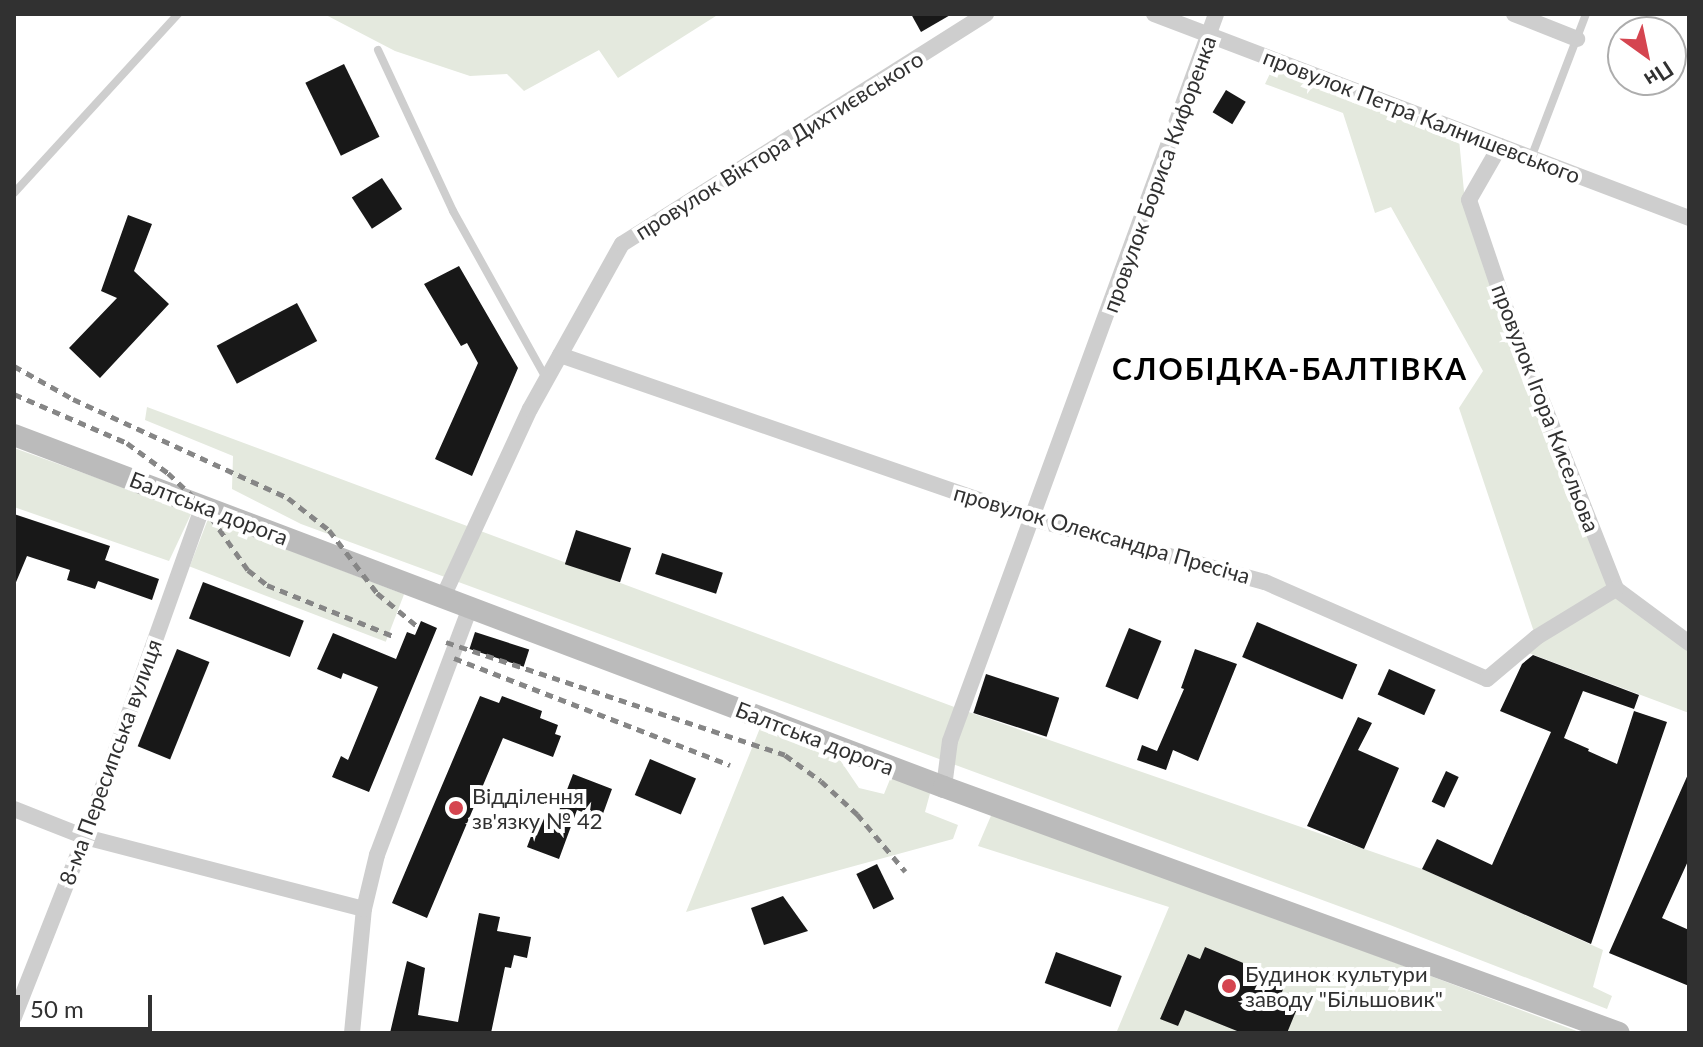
<!DOCTYPE html>
<html>
<head>
<meta charset="utf-8">
<style>
	body { margin:0 }
	#map { position:relative; width:1703px; height:1047px; overflow:hidden; background:#fff; font-family:Lato,sans-serif }
	div>[style] { position:absolute }
	[style*='--x'] { left:calc(var(--x)*1px); top:calc(var(--y)*1px); width:calc(var(--w)*1px); rotate:calc(var(--a)*1deg) }
	.green>* { inset:0; background:#e4e9de; transform-origin:0 0 }
	.building>* { inset:0; background:#181818; transform-origin:0 0 }
	.service>* { height:8px; margin:-4px; padding:0 4px; transform-origin:4px; border-radius:4px; background:#cecece }
	.minor>* { height:16px; margin:-8px; padding:0 8px; transform-origin:8px; border-radius:8px; background:#cecece }
	.secondary>* { height:22px; margin:-11px; padding:0 11px; transform-origin:11px; border-radius:11px; background:#bbb }
	.rail>* { height:5px; margin-top:-2.5px; transform-origin:0; background:repeating-linear-gradient(90deg,#868686 0 8px,transparent 0 14px) }
	.dots>* { width:22px; height:22px; translate:-50% -50%; box-sizing:border-box; border:4px solid #fff; border-radius:50% }
	span { translate:-50% -50%; white-space:nowrap; text-align:center; line-height:1.15; -webkit-text-stroke:8px #fff; paint-order:stroke }
	.street-label { font-size:22px; color:#313131 }
	.poi-label { font-size:22px; color:#313131 }
	.left { translate:0 -50%; text-align:left }
	.district-label { font-size:30px; color:#000; font-weight:700; letter-spacing:2px }
	.frame { position:absolute; inset:0; border:16px solid #313131; pointer-events:none }
	.north { position:absolute; left:1607px; top:16px; width:80px; height:80px; box-sizing:border-box; background:#fff; border:2px solid #adadad; border-radius:50%; rotate:147deg; font-size:22px; font-weight:700; line-height:32px; text-align:center; color:#313131 }
	.north::after { content:''; display:block; margin:auto; width:28px; height:36px; background:#d54550; clip-path:polygon(50% 0,100% 100%,50% 72%,0 100%) }
	.scale { position:absolute; left:16px; top:995px; width:136px; height:36px; box-sizing:border-box; border:4px solid #313131; border-top:0; padding-left:10px; font-size:24px; line-height:28px; white-space:nowrap; color:#313131; -webkit-text-stroke:6px #fff; paint-order:stroke }
</style>
</head>
<body>
<div id="map">
	<div class="green">
		<div style="clip-path:polygon(324px 14px,719px 14px,618px 78px,599px 50px,524px 91px,507px 74px,470px 76px,395px 51px)"></div>
		<div style="clip-path:polygon(1274px 65px,1459px 139px,1465px 202px,1612px 588px,1535px 635px,1459px 408px,1483px 371px,1391px 207px,1375px 213px,1343px 113px,1265px 84px)"></div>
		<div style="clip-path:polygon(147px 407px,957px 708px,1422px 869px,1603px 950px,1593px 987px,1612px 996px,1607px 1009px,1390px 925px,301px 524px,232px 489px,233px 456px,145px 420px)"></div>
		<div style="clip-path:polygon(14px 448px,192px 512px,169px 561px,14px 507px)"></div>
		<div style="left:208px;top:519px;width:210px;height:51px;rotate:21deg"></div>
		<div style="clip-path:polygon(1614px 595px,1689px 651px,1689px 713px,1526px 652px)"></div>
		<div style="clip-path:polygon(760px 728px,836px 754px,859px 788px,884px 794px,893px 772px,932px 786px,925px 812px,958px 825px,953px 839px,686px 912px)"></div>
		<div style="clip-path:polygon(993px 811px,1582px 1033px,1121px 1033px,1117px 1031px,1169px 907px,978px 846px)"></div>
	</div>
	<div class="building">
		<div style="clip-path:polygon(911px 14px,952px 14px,921px 32px)"></div>
		<div style="left:344px;top:64px;width:81px;height:43px;rotate:64deg"></div>
		<div style="left:1226px;top:90px;width:23px;height:26px;rotate:31deg"></div>
		<div style="left:382px;top:178px;width:37px;height:36px;rotate:57deg"></div>
		<div style="clip-path:polygon(128px 215px,152px 224px,134px 271px,169px 304px,100px 378px,69px 348px,117px 298px,101px 291px)"></div>
		<div style="clip-path:polygon(459px 266px,518px 368px,472px 476px,435px 459px,478px 363px,467px 343px,461px 346px,424px 284px)"></div>
		<div style="left:297px;top:303px;width:43px;height:91px;rotate:62deg"></div>
		<div style="clip-path:polygon(14px 514px,110px 546px,105px 560px,159px 579px,152px 600px,98px 581px,95px 589px,67px 580px,70px 570px,27px 556px,14px 587px)"></div>
		<div style="left:576px;top:530px;width:58px;height:36px;rotate:18deg"></div>
		<div style="left:662px;top:553px;width:64px;height:22px;rotate:18deg"></div>
		<div style="left:203px;top:582px;width:108px;height:39px;rotate:21deg"></div>
		<div style="clip-path:polygon(421px 621px,437px 628px,369px 792px,332px 777px,341px 756px,348px 760px,378px 687px,343px 673px,341px 679px,317px 669px,333px 633px,396px 659px,407px 632px,415px 635px)"></div>
		<div style="left:1257px;top:622px;width:109px;height:38px;rotate:23deg"></div>
		<div style="left:1129px;top:628px;width:35px;height:63px;rotate:22deg"></div>
		<div style="left:475px;top:632px;width:57px;height:18px;rotate:18deg"></div>
		<div style="left:177px;top:649px;width:35px;height:105px;rotate:22deg"></div>
		<div style="clip-path:polygon(1195px 649px,1237px 664px,1198px 761px,1173px 750px,1166px 770px,1137px 760px,1142px 745px,1157px 751px,1184px 689px,1181px 688px)"></div>
		<div style="clip-path:polygon(1533px 655px,1639px 695px,1634px 709px,1583px 691px,1564px 738px,1589px 749px,1588px 751px,1617px 764px,1634px 711px,1667px 722px,1591px 944px,1422px 869px,1437px 839px,1492px 865px,1551px 732px,1500px 711px,1522px 664px)"></div>
		<div style="left:1389px;top:669px;width:51px;height:28px;rotate:24deg"></div>
		<div style="left:986px;top:674px;width:77px;height:41px;rotate:18deg"></div>
		<div style="clip-path:polygon(480px 696px,499px 703px,502px 696px,542px 711px,540px 718px,558px 725px,555px 734px,561px 736px,553px 757px,503px 738px,427px 918px,392px 903px)"></div>
		<div style="clip-path:polygon(1358px 717px,1372px 723px,1358px 750px,1399px 768px,1364px 849px,1307px 826px)"></div>
		<div style="left:650px;top:759px;width:50px;height:39px;rotate:23deg"></div>
		<div style="left:1446px;top:771px;width:14px;height:34px;rotate:25deg"></div>
		<div style="clip-path:polygon(1689px 772px,1689px 859px,1662px 918px,1689px 930px,1689px 986px,1609px 953px)"></div>
		<div style="clip-path:polygon(573px 774px,612px 789px,601px 819px,577px 810px,559px 859px,527px 847px,539px 815px,555px 821px)"></div>
		<div style="left:877px;top:864px;width:39px;height:23px;rotate:64deg"></div>
		<div style="clip-path:polygon(783px 896px,808px 931px,764px 945px,751px 908px)"></div>
		<div style="clip-path:polygon(479px 913px,500px 917px,497px 931px,531px 937px,527px 958px,514px 955px,511px 968px,505px 967px,491px 1033px,390px 1033px,407px 961px,425px 968px,418px 1015px,458px 1022px)"></div>
		<div style="clip-path:polygon(1205px 947px,1286px 981px,1282px 992px,1301px 999px,1287px 1033px,1242px 1033px,1185px 1010px,1178px 1026px,1160px 1019px,1188px 954px,1200px 959px)"></div>
		<div style="left:1056px;top:952px;width:70px;height:33px;rotate:20deg"></div>
	</div>
	<div class="service">
		<div style="--x:378;--y:50;--w:178;--a:65"></div>
		<div style="--x:453;--y:211;--w:191;--a:60.9"></div>
		<div style="--x:1531;--y:158;--w:154;--a:-69.1"></div>
		<div style="--x:14;--y:193;--w:243;--a:-47.5"></div>
	</div>
	<div class="minor">
		<div style="--x:1154;--y:14;--w:573;--a:20.87"></div>
		<div style="--x:1514;--y:14;--w:68;--a:21.6"></div>
		<div style="--x:1500;--y:146;--w:62;--a:119.9"></div>
		<div style="--x:1469;--y:200;--w:118;--a:71.3"></div>
		<div style="--x:1507;--y:312;--w:298;--a:68.5"></div>
		<div style="--x:1616;--y:589;--w:91;--a:36.5"></div>
		<div style="--x:560;--y:355;--w:502;--a:19.09"></div>
		<div style="--x:1034;--y:519;--w:239;--a:15.3"></div>
		<div style="--x:1265;--y:582;--w:242;--a:23.6"></div>
		<div style="--x:1487;--y:679;--w:65;--a:-40"></div>
		<div style="--x:1537;--y:637;--w:92;--a:-31.3"></div>
		<div style="--x:443;--y:597;--w:207;--a:-65.2"></div>
		<div style="--x:530;--y:409;--w:189;--a:-60.9"></div>
		<div style="--x:622;--y:244;--w:431;--a:-32.3"></div>
		<div style="--x:944;--y:787;--w:46;--a:-82.6"></div>
		<div style="--x:950;--y:741;--w:774;--a:-69.9"></div>
		<div style="--x:14;--y:809;--w:76;--a:21.5"></div>
		<div style="--x:85;--y:837;--w:288;--a:14.5"></div>
		<div style="--x:14;--y:1017;--w:193;--a:-68.5"></div>
		<div style="--x:85;--y:837;--w:351;--a:-70.4"></div>
		<div style="--x:352;--y:1033;--w:125;--a:-84.5"></div>
		<div style="--x:364;--y:909;--w:56;--a:-76.5"></div>
		<div style="--x:377;--y:855;--w:265;--a:-69.4"></div>
	</div>
	<div class="secondary">
		<div style="--x:14;--y:435;--w:994;--a:20.73"></div>
		<div style="--x:944;--y:787;--w:718;--a:20.02"></div>
	</div>
	<div class="rail">
		<div style="--x:14;--y:366;--w:68;--a:29.2"></div>
		<div style="--x:73;--y:399;--w:237;--a:24.7"></div>
		<div style="--x:288;--y:498;--w:52;--a:38"></div>
		<div style="--x:329;--y:530;--w:79;--a:52.7"></div>
		<div style="--x:377;--y:593;--w:52;--a:39.5"></div>
		<div style="--x:14;--y:394;--w:123;--a:23.4"></div>
		<div style="--x:127;--y:443;--w:51;--a:36.2"></div>
		<div style="--x:168;--y:473;--w:48;--a:43.3"></div>
		<div style="--x:203;--y:506;--w:78;--a:54.9"></div>
		<div style="--x:248;--y:570;--w:24;--a:38"></div>
		<div style="--x:267;--y:585;--w:139;--a:22"></div>
		<div style="--x:446;--y:642;--w:357;--a:18.4"></div>
		<div style="--x:785;--y:755;--w:44;--a:35.8"></div>
		<div style="--x:821;--y:781;--w:49;--a:42.5"></div>
		<div style="--x:857;--y:814;--w:75;--a:49.9"></div>
		<div style="--x:454;--y:658;--w:296;--a:21.2"></div>
	</div>
	<div class="dots">
		<div style="left:456px;top:808px;background:#d54550"></div>
		<div style="left:1229px;top:986px;background:#d54550"></div>
	</div>
	<div class="street-label">
		<span style="left:1422px;top:116px;rotate:21deg">провулок Петра Калнишевського</span>
		<span style="left:779px;top:145px;rotate:-32deg">провулок Віктора Дихтиєвського</span>
		<span style="left:1159px;top:174px;rotate:-70deg">провулок Бориса Кифоренка</span>
		<span style="left:1546px;top:408px;rotate:69deg">провулок Ігора Кисельова</span>
		<span style="left:209px;top:508px;rotate:21deg">Балтська дорога</span>
		<span style="left:1102px;top:534px;rotate:16deg">провулок Олександра Пресіча</span>
		<span style="left:815px;top:738px;rotate:21deg">Балтська дорога</span>
		<span style="left:110px;top:762px;rotate:-70deg">8-ма Пересипська вулиця</span>
	</div>
	<div class="poi-label">
		<span class="left" style="left:472px;top:808px">Відділення<br>зв'язку № 42</span>
		<span class="left" style="left:1245px;top:986px">Будинок культури<br>заводу "Більшовик"</span>
	</div>
	<div class="district-label">
		<span style="left:1290px;top:368px">СЛОБІДКА-БАЛТІВКА</span>
	</div>
	<div class="frame"></div>
	<div class="north">Пн</div>
	<div class="scale">50 m</div>
</div>
</body>
</html>
